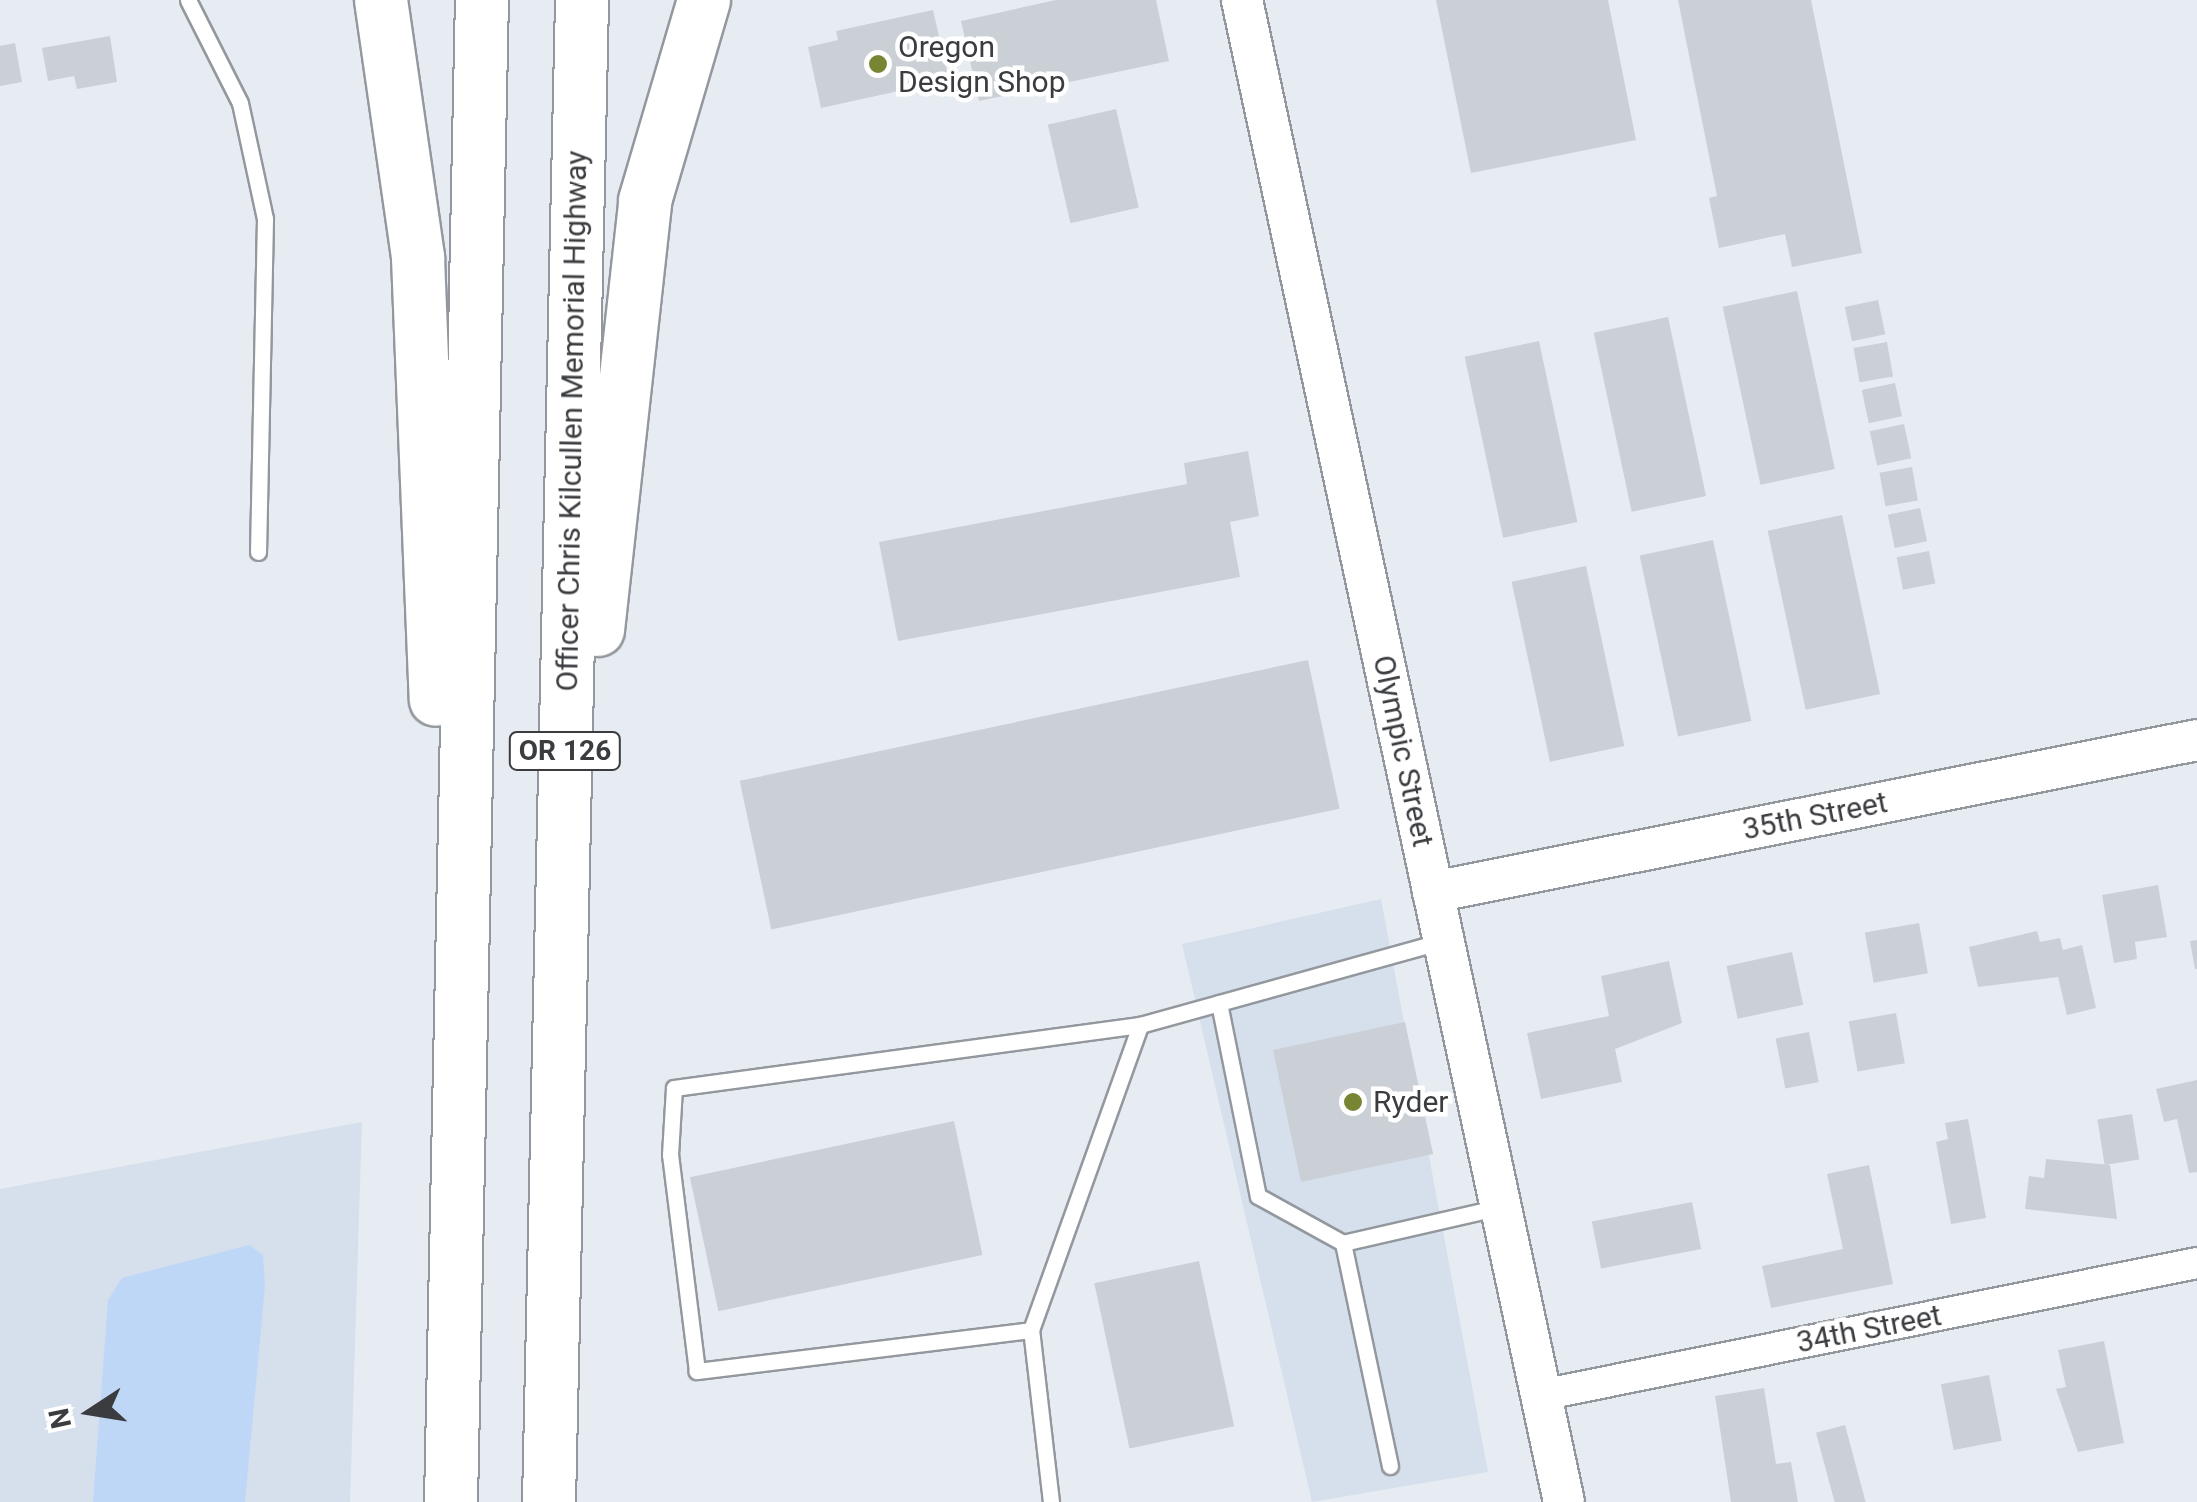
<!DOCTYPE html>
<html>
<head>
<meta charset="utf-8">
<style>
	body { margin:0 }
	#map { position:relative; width:2197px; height:1502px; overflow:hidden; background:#e7ecf3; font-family:Roboto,sans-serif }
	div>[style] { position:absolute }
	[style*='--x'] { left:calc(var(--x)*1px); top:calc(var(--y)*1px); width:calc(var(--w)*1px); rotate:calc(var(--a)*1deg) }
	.built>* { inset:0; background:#d6dfec }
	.water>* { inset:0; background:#bfd7f7 }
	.building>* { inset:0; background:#cbd0d7; transform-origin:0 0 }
	.roads { filter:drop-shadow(2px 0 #93989e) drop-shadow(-2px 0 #93989e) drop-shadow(0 2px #93989e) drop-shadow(0 -2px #93989e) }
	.lane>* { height:15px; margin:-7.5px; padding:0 7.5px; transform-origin:7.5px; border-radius:7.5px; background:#fff }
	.street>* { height:30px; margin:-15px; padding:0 15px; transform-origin:15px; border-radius:15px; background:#fff }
	.secondary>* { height:40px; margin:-20px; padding:0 20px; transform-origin:20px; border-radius:20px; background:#fff }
	.highway>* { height:52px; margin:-26px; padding:0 26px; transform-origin:26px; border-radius:26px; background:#fff }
	.dots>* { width:28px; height:28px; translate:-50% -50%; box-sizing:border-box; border:5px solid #fff; border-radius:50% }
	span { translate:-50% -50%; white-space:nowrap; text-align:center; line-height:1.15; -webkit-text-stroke:9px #fff; paint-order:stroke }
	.shield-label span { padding:2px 8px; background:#fff; border:2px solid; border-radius:8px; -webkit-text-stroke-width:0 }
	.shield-label { font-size:28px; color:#3a3c3f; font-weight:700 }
	.poi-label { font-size:30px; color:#3a3c3f }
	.left { translate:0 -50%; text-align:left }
	.street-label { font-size:30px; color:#3a3c3f }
	.north { position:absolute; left:40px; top:1362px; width:100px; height:100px; -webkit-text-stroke:8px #fff; paint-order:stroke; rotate:258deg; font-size:28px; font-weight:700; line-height:40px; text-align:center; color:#3a3c3f }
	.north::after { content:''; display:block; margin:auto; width:35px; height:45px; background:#3a3c3f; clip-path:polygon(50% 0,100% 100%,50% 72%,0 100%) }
</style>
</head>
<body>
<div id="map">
	<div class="built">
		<div style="clip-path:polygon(1381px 899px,1488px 1472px,1312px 1502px,1182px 944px)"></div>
		<div style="clip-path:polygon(362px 1122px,350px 1502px,0 1502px,0 1189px)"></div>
	</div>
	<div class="water">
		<div style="clip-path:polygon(249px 1245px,263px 1255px,265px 1286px,245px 1502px,93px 1502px,108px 1300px,122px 1278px)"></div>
	</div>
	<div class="building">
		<div style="clip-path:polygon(1056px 0,1156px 0,1169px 61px,979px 101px,961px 21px)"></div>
		<div style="clip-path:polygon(1436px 0,1608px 0,1636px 140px,1471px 173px)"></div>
		<div style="clip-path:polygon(1678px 0,1811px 0,1862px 253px,1792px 267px,1785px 234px,1719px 248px,1709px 198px,1717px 196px)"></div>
		<div style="clip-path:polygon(933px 10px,949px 80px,821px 108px,808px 47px,838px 40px,836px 31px)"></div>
		<div style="clip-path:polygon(110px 36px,117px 82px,77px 89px,74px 76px,48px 81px,42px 48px)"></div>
		<div style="clip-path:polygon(15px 43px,22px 82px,0 86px,0 46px)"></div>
		<div style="left:1116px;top:109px;width:101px;height:70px;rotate:77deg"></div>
		<div style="left:1797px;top:291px;width:182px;height:76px;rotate:78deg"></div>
		<div style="left:1878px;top:300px;width:35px;height:34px;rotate:78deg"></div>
		<div style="left:1668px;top:317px;width:183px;height:76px;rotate:78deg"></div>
		<div style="left:1539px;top:341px;width:185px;height:76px;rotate:78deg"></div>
		<div style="left:1887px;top:342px;width:35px;height:34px;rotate:80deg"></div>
		<div style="left:1895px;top:383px;width:34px;height:34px;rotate:78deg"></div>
		<div style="left:1904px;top:424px;width:35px;height:35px;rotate:78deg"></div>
		<div style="clip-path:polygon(1248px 451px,1259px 516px,1230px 522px,1240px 577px,898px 641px,879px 542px,1187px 484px,1184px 463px)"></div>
		<div style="left:1912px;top:467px;width:34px;height:33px;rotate:80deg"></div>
		<div style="left:1920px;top:508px;width:34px;height:33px;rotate:78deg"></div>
		<div style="left:1842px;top:515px;width:183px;height:76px;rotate:78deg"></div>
		<div style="left:1713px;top:540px;width:185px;height:75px;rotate:78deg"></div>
		<div style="left:1929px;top:551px;width:33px;height:33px;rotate:79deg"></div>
		<div style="left:1586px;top:566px;width:184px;height:76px;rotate:78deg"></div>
		<div style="left:1308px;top:660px;width:152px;height:581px;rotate:78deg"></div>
		<div style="clip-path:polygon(2158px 885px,2167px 937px,2135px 942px,2137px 959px,2114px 963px,2102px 895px)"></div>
		<div style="left:1919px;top:923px;width:51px;height:55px;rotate:80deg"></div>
		<div style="clip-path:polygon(2037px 931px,2040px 942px,2060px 938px,2063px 950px,2082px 945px,2096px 1008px,2067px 1015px,2058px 977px,1978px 987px,1969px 947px)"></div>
		<div style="clip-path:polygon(2197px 940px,2197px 969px,2195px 969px,2190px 941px)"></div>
		<div style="left:1792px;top:952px;width:54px;height:67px;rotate:78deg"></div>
		<div style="clip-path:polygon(1669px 961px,1682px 1023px,1615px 1049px,1622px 1082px,1541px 1099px,1527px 1033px,1609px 1016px,1601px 976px)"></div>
		<div style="left:1896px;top:1013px;width:51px;height:48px;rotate:80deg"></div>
		<div style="left:1405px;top:1022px;width:135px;height:135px;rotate:78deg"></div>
		<div style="left:1809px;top:1032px;width:51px;height:34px;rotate:79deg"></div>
		<div style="clip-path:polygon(2197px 1080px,2197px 1172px,2189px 1173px,2177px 1119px,2164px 1122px,2156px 1089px)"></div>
		<div style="left:2132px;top:1114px;width:46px;height:35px;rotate:81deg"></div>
		<div style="clip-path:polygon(1968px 1119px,1986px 1218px,1951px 1224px,1936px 1142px,1948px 1139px,1945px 1123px)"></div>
		<div style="left:954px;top:1121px;width:137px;height:270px;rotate:78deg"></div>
		<div style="clip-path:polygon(2046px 1159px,2110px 1165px,2117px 1219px,2025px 1209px,2029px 1176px,2044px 1178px)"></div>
		<div style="clip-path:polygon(1869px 1165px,1893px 1284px,1771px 1308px,1762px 1266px,1843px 1249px,1827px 1174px)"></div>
		<div style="left:1692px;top:1202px;width:48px;height:102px;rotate:79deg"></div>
		<div style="left:1199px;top:1261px;width:169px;height:107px;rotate:78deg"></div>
		<div style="clip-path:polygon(2104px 1341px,2124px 1443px,2078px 1452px,2056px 1389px,2066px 1387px,2058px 1350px)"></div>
		<div style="left:1989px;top:1375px;width:67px;height:49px;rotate:79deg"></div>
		<div style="clip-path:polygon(1764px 1388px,1776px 1464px,1791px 1462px,1798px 1502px,1731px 1502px,1715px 1396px)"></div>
		<div style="left:1845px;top:1425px;width:80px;height:30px;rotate:75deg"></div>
	</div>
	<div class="roads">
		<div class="lane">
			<div style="--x:188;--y:0;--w:115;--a:63.2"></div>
			<div style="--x:240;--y:103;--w:119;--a:77.8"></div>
			<div style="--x:265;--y:219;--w:333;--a:91.2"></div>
			<div style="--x:1219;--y:1003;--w:197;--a:78.6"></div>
			<div style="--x:1258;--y:1196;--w:97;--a:28.9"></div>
			<div style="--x:1031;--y:1330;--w:337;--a:173"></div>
			<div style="--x:697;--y:1371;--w:218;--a:-97.1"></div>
			<div style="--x:670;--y:1155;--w:67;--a:-86.6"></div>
			<div style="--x:674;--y:1088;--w:470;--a:-7.7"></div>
			<div style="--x:1390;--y:1466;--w:228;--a:-101.9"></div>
			<div style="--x:1343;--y:1243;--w:161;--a:-12.9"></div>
			<div style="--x:1051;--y:1502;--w:173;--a:-96.6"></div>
			<div style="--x:1031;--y:1330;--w:324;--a:-70.3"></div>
			<div style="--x:1140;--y:1025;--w:314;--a:-15.5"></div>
		</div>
		<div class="street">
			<div style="--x:1541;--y:1395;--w:669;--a:-11.38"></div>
		</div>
		<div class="secondary">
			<div style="--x:1242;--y:0;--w:1536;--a:77.9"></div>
			<div style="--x:1433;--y:892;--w:779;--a:-11.25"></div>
		</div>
		<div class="highway">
			<div style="--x:381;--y:0;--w:261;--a:81.8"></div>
			<div style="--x:418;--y:258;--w:442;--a:87.7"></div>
			<div style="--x:598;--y:630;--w:432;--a:-83.7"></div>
			<div style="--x:645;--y:201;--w:209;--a:-73.6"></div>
			<div style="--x:451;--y:1502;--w:1502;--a:-88.82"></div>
			<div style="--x:549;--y:1502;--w:1502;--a:-88.74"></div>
		</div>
	</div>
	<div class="dots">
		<div style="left:878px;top:64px;background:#788634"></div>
		<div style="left:1353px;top:1102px;background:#788634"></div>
	</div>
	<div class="shield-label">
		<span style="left:565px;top:751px">OR 126</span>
	</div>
	<div class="poi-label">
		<span class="left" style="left:898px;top:64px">Oregon<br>Design Shop</span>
		<span class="left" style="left:1373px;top:1102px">Ryder</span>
	</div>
	<div class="street-label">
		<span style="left:572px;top:421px;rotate:-89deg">Officer Chris Kilcullen Memorial Highway</span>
		<span style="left:1403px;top:751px;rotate:78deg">Olympic Street</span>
		<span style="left:1815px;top:816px;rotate:-11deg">35th Street</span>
		<span style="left:1869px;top:1329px;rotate:-11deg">34th Street</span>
	</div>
	<div class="north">N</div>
</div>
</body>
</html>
